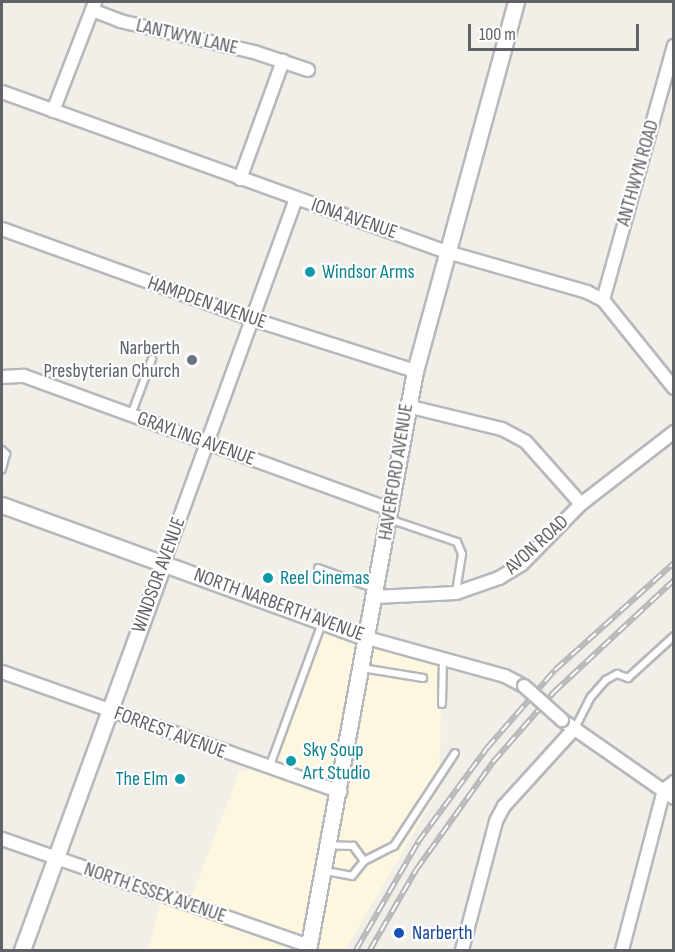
<!DOCTYPE html>
<html>
<head>
<meta charset="utf-8">
<style>
	body { margin:0 }
	#map { position:relative; width:675px; height:952px; overflow:hidden; background:#f1efe8; font-family:"Sofia Sans Condensed",sans-serif }
	div>[style] { position:absolute }
	[style*='--x'] { left:calc(var(--x)*1px); top:calc(var(--y)*1px); width:calc(var(--w)*1px); rotate:calc(var(--a)*1deg) }
	.commercial>* { inset:0; background:#fef7e0 }
	.roads { filter:drop-shadow(2px 0 #b5b8bc) drop-shadow(-2px 0 #b5b8bc) drop-shadow(0 2px #b5b8bc) drop-shadow(0 -2px #b5b8bc) }
	.service>* { height:6px; margin:-3px; padding:0 3px; transform-origin:3px; border-radius:3px; background:#fff }
	.minor>* { height:12px; margin:-6px; padding:0 6px; transform-origin:6px; border-radius:6px; background:#fff }
	.tertiary>* { height:15px; margin:-7.5px; padding:0 7.5px; transform-origin:7.5px; border-radius:7.5px; background:#fff }
	.rail>* { height:6px; margin-top:-3px; transform-origin:0; background:repeating-linear-gradient(90deg,#fff 0 11px,#b6b7b8 0 22px); box-sizing:border-box; border-block:2px solid #b6b7b8 }
	.bridges { filter:drop-shadow(2px 0 #b5b8bc) drop-shadow(-2px 0 #b5b8bc) drop-shadow(0 2px #b5b8bc) drop-shadow(0 -2px #b5b8bc) }
	.minor-bridge>* { height:12px; margin:-6px; padding:0 6px; transform-origin:6px; border-radius:6px; background:#fff }
	.dots>* { width:16px; height:16px; translate:-50% -50%; box-sizing:border-box; border:3px solid #fff; border-radius:50% }
	span { translate:-50% -50%; white-space:nowrap; text-align:center; line-height:1.15; -webkit-text-stroke:4.5px #fff; paint-order:stroke }
	.street-label { font-size:20px; color:#5f6368 }
	.culture-label { font-size:20px; color:#0d838f }
	.left { translate:0 -50%; text-align:left }
	.right { translate:-100% -50%; text-align:right }
	.worship-label { font-size:20px; color:#5b616d }
	.transit-label { font-size:20px; color:#164399 }
	.frame { position:absolute; inset:0; border:3px solid #5f6368; pointer-events:none }
	.scale { position:absolute; left:468px; top:24px; width:171px; height:27px; box-sizing:border-box; border:3px solid #5f6368; border-top:0; padding-left:8px; font-size:18px; line-height:21px; white-space:nowrap; color:#5f6368; -webkit-text-stroke:4px #fff; paint-order:stroke }
</style>
</head>
<body>
<div id="map">
	<div class="commercial">
		<div style="clip-path:polygon(321px 627px,442px 664px,439px 789px,345px 950px,148px 950px,161px 902px,186px 912px,239px 772px,271px 764px)"></div>
	</div>
	<div class="roads">
		<div class="service">
			<div style="--x:131;--y:415;--w:60;--a:-69.4"></div>
			<div style="--x:2;--y:450;--w:6;--a:45"></div>
			<div style="--x:6;--y:454;--w:16;--a:105"></div>
			<div style="--x:389;--y:519;--w:72;--a:18.7"></div>
			<div style="--x:457;--y:542;--w:13;--a:67"></div>
			<div style="--x:462;--y:554;--w:38;--a:99"></div>
			<div style="--x:318;--y:568;--w:59;--a:20"></div>
			<div style="--x:362;--y:668;--w:62;--a:9.3"></div>
			<div style="--x:442;--y:704;--w:45;--a:-88.7"></div>
			<div style="--x:575;--y:728;--w:35;--a:-63"></div>
			<div style="--x:591;--y:697;--w:23;--a:-49"></div>
			<div style="--x:606;--y:680;--w:13;--a:-29"></div>
			<div style="--x:617;--y:674;--w:12;--a:20"></div>
			<div style="--x:628;--y:678;--w:62;--a:-42.4"></div>
			<div style="--x:269;--y:768;--w:154;--a:-69.9"></div>
			<div style="--x:364;--y:861;--w:34;--a:-27"></div>
			<div style="--x:394;--y:846;--w:111;--a:-56.7"></div>
			<div style="--x:325;--y:871;--w:27;--a:10"></div>
			<div style="--x:352;--y:876;--w:19;--a:-51"></div>
			<div style="--x:364;--y:861;--w:19;--a:-126"></div>
			<div style="--x:353;--y:846;--w:23;--a:-178"></div>
		</div>
		<div class="minor">
			<div style="--x:92;--y:10;--w:30;--a:21"></div>
			<div style="--x:120;--y:21;--w:138;--a:13"></div>
			<div style="--x:254;--y:52;--w:57;--a:18.4"></div>
			<div style="--x:2;--y:92;--w:473;--a:19.8"></div>
			<div style="--x:447;--y:252;--w:146;--a:15.9"></div>
			<div style="--x:587;--y:292;--w:18;--a:27"></div>
			<div style="--x:603;--y:300;--w:113;--a:51.1"></div>
			<div style="--x:53;--y:111;--w:117;--a:-68.9"></div>
			<div style="--x:240;--y:179;--w:126;--a:-70"></div>
			<div style="--x:2;--y:229;--w:266;--a:19.8"></div>
			<div style="--x:252;--y:319;--w:171;--a:17.7"></div>
			<div style="--x:603;--y:300;--w:264;--a:-74.4"></div>
			<div style="--x:2;--y:377;--w:22;--a:-3"></div>
			<div style="--x:24;--y:376;--w:389;--a:20"></div>
			<div style="--x:407;--y:406;--w:98;--a:13.6"></div>
			<div style="--x:502;--y:429;--w:27;--a:28"></div>
			<div style="--x:526;--y:442;--w:83;--a:48.4"></div>
			<div style="--x:163;--y:564;--w:388;--a:-70"></div>
			<div style="--x:375;--y:597;--w:81;--a:-2.8"></div>
			<div style="--x:456;--y:593;--w:46;--a:-19.2"></div>
			<div style="--x:499;--y:578;--w:27;--a:-31"></div>
			<div style="--x:522;--y:564;--w:84;--a:-45.5"></div>
			<div style="--x:581;--y:504;--w:118;--a:-37.7"></div>
			<div style="--x:367;--y:638;--w:143;--a:15.4"></div>
			<div style="--x:505;--y:676;--w:21;--a:28"></div>
			<div style="--x:2;--y:672;--w:359;--a:19.5"></div>
			<div style="--x:562;--y:720;--w:136;--a:34.9"></div>
			<div style="--x:2;--y:839;--w:326;--a:19.2"></div>
			<div style="--x:462;--y:950;--w:133;--a:-75.2"></div>
			<div style="--x:496;--y:821;--w:17;--a:-62"></div>
			<div style="--x:504;--y:806;--w:105;--a:-47.7"></div>
			<div style="--x:622;--y:950;--w:165;--a:-75.3"></div>
			<div style="--x:664;--y:790;--w:13;--a:-39"></div>
		</div>
		<div class="tertiary">
			<div style="--x:2;--y:505;--w:388;--a:20"></div>
			<div style="--x:22;--y:950;--w:411;--a:-69.9"></div>
			<div style="--x:308;--y:950;--w:589;--a:-79.53"></div>
			<div style="--x:415;--y:371;--w:383;--a:-74.7"></div>
		</div>
	</div>
	<div class="rail">
		<div style="--x:356;--y:950;--w:125;--a:-60.1"></div>
		<div style="--x:418;--y:842;--w:117;--a:-53.7"></div>
		<div style="--x:487;--y:748;--w:103;--a:-48.9"></div>
		<div style="--x:555;--y:670;--w:160;--a:-42"></div>
		<div style="--x:370;--y:950;--w:92;--a:-60.1"></div>
		<div style="--x:416;--y:870;--w:133;--a:-54.5"></div>
		<div style="--x:493;--y:762;--w:93;--a:-48.9"></div>
		<div style="--x:554;--y:692;--w:164;--a:-43"></div>
	</div>
	<div class="bridges">
		<div class="minor-bridge">
			<div style="--x:524;--y:686;--w:51;--a:41.8"></div>
		</div>
	</div>
	<div class="dots">
		<div style="left:310px;top:272px;background:#0f9aa8"></div>
		<div style="left:192px;top:360px;background:#6b7280"></div>
		<div style="left:268px;top:578px;background:#0f9aa8"></div>
		<div style="left:291px;top:761px;background:#0f9aa8"></div>
		<div style="left:180px;top:779px;background:#0f9aa8"></div>
		<div style="left:399px;top:933px;background:#1a4fb4"></div>
	</div>
	<div class="street-label">
		<span style="left:187px;top:37px;rotate:13deg">LANTWYN LANE</span>
		<span style="left:638px;top:173px;rotate:-74deg">ANTHWYN ROAD</span>
		<span style="left:354px;top:219px;rotate:19deg">IONA AVENUE</span>
		<span style="left:207px;top:303px;rotate:19deg">HAMPDEN AVENUE</span>
		<span style="left:196px;top:439px;rotate:20deg">GRAYLING AVENUE</span>
		<span style="left:396px;top:472px;rotate:-81deg">HAVERFORD AVENUE</span>
		<span style="left:537px;top:545px;rotate:-42deg">AVON ROAD</span>
		<span style="left:159px;top:575px;rotate:-70deg">WINDSOR AVENUE</span>
		<span style="left:279px;top:605px;rotate:20deg">NORTH NARBERTH AVENUE</span>
		<span style="left:170px;top:733px;rotate:20deg">FORREST AVENUE</span>
		<span style="left:155px;top:893px;rotate:19deg">NORTH ESSEX AVENUE</span>
	</div>
	<div class="culture-label">
		<span class="left" style="left:322px;top:272px">Windsor Arms</span>
		<span class="left" style="left:280px;top:578px">Reel Cinemas</span>
		<span class="left" style="left:303px;top:762px">Sky Soup<br>Art Studio</span>
		<span class="right" style="left:168px;top:779px">The Elm</span>
	</div>
	<div class="worship-label">
		<span class="right" style="left:180px;top:360px">Narberth<br>Presbyterian Church</span>
	</div>
	<div class="transit-label">
		<span class="left" style="left:412px;top:933px">Narberth</span>
	</div>
	<div class="frame"></div>
	<div class="scale">100 m</div>
</div>
</body>
</html>
